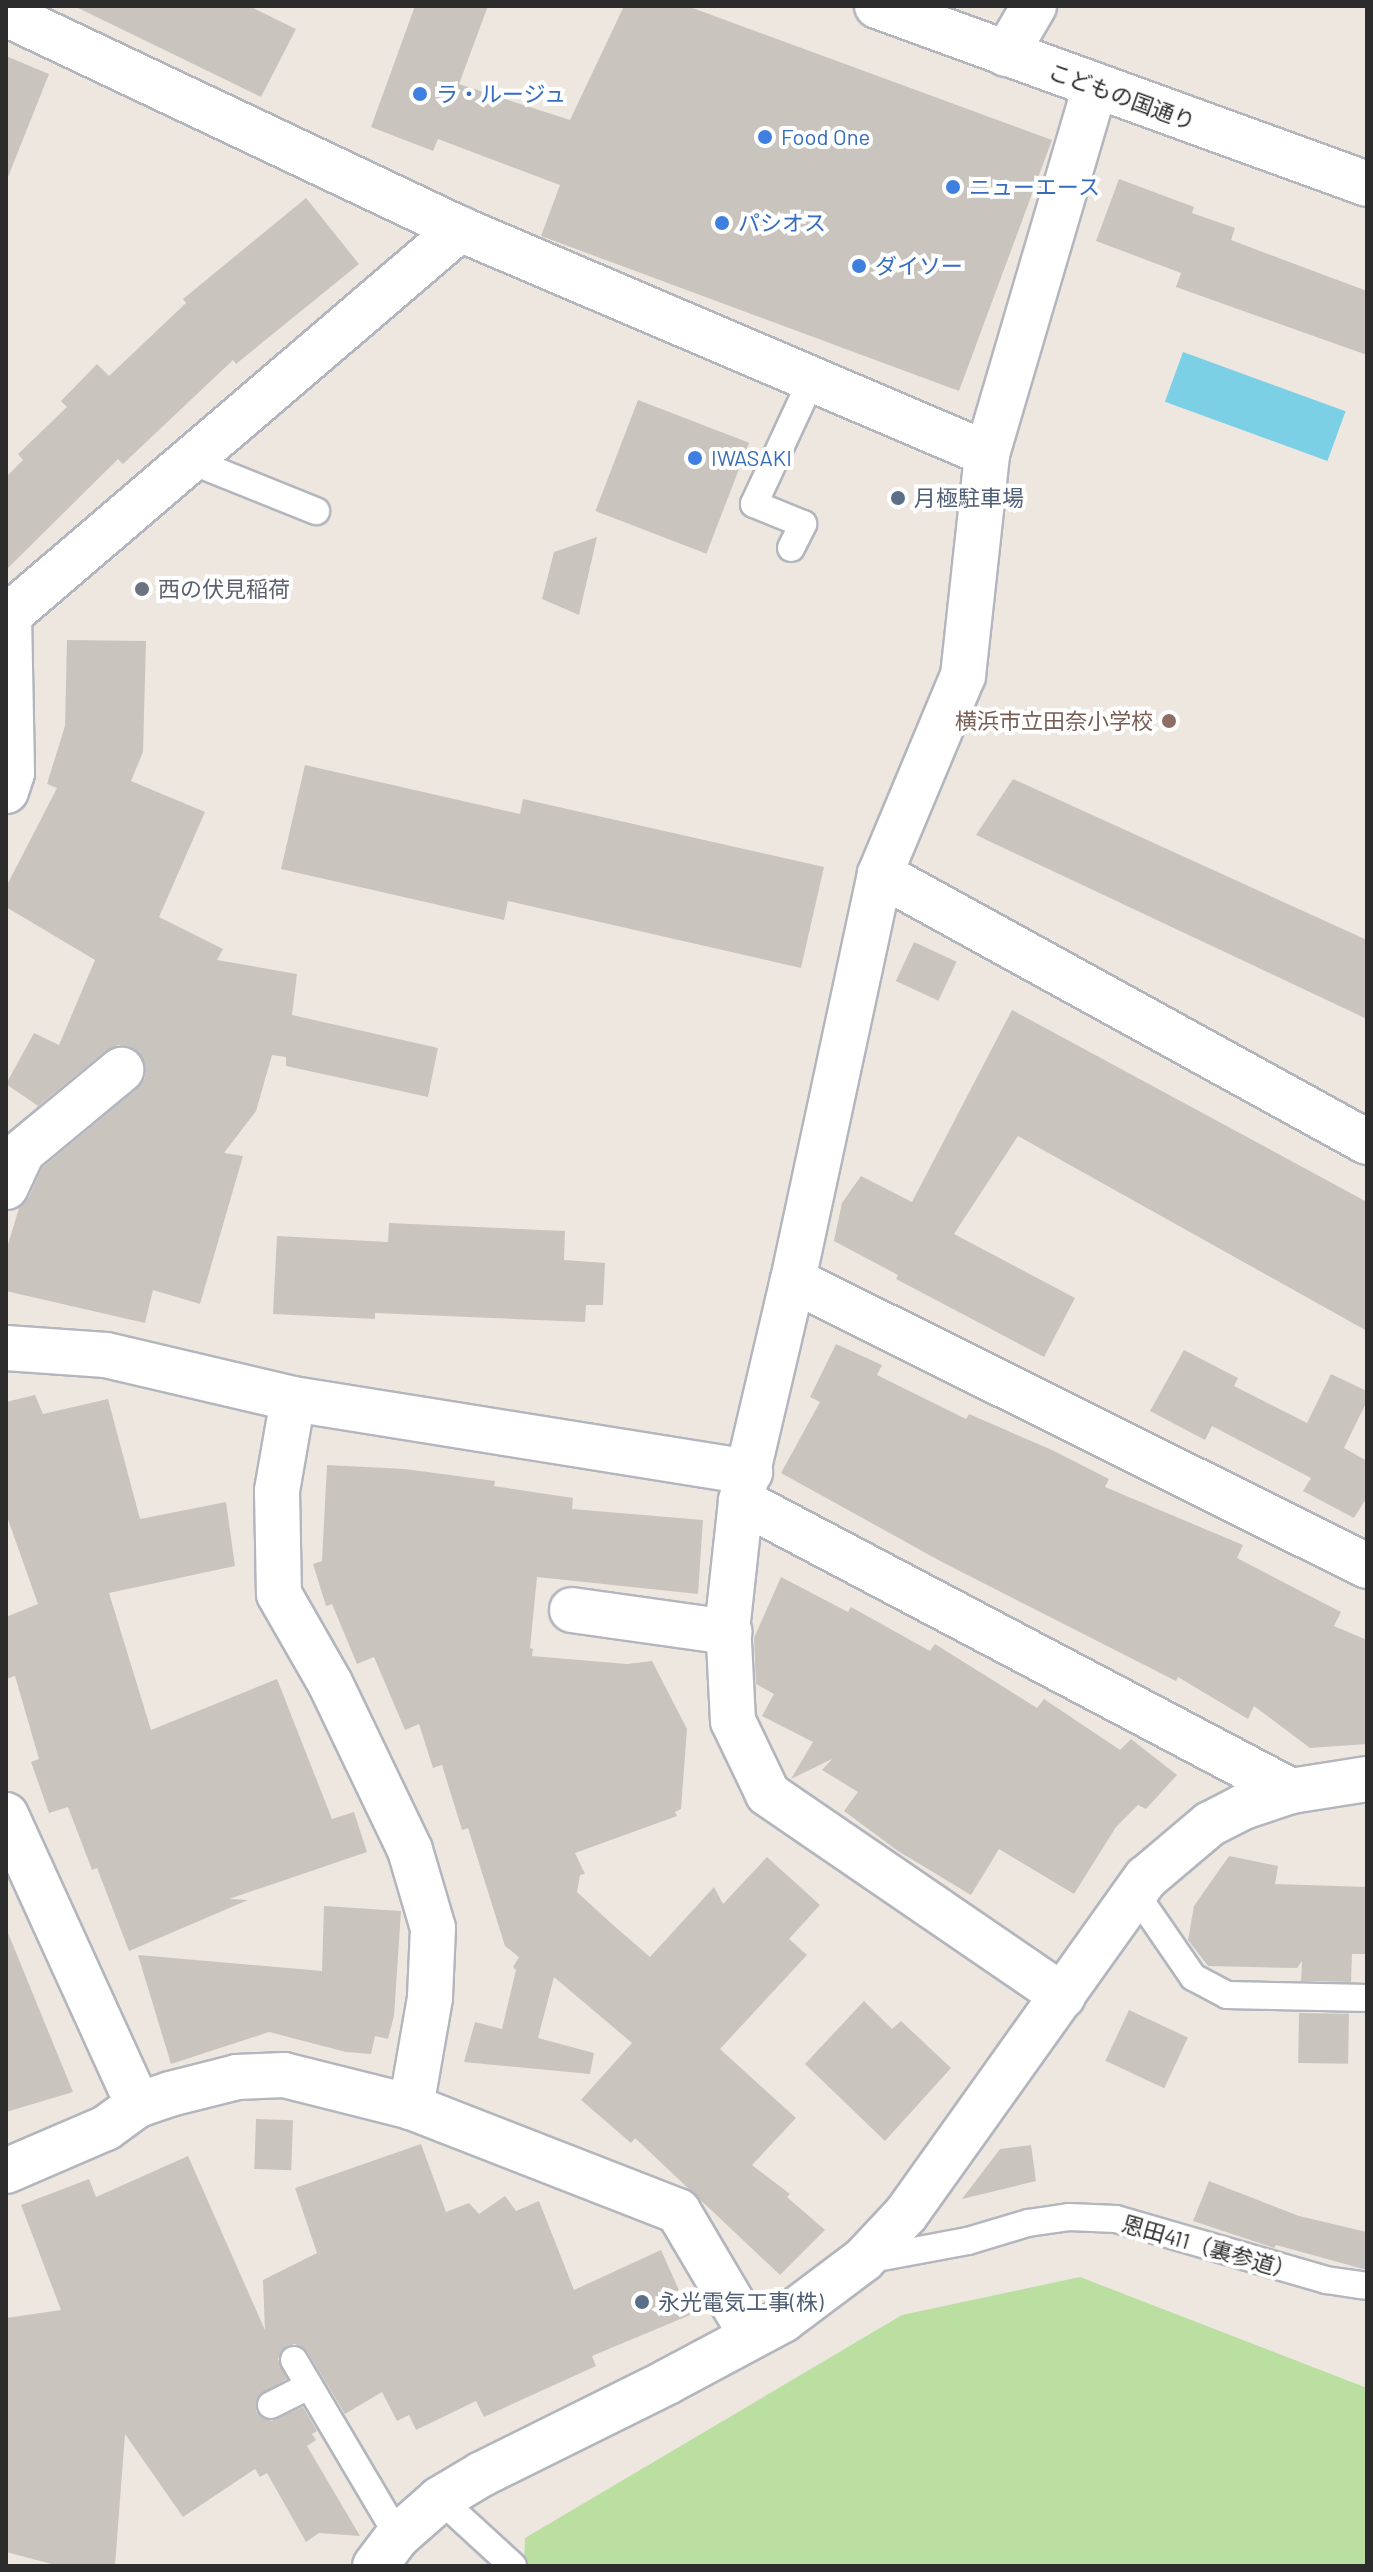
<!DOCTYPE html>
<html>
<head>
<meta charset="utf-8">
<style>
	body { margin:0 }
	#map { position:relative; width:1373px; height:2572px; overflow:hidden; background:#ede7e0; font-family:Barlow,"Noto Sans JP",sans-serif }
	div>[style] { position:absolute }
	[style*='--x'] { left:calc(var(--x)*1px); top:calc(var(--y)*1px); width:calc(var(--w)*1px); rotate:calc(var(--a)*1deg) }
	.green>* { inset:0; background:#badfa1 }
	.water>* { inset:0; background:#7cd0e6; transform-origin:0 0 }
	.building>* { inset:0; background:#c9c5be; transform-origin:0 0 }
	.roads { filter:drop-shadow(2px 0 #b3b6be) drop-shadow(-2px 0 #b3b6be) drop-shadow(0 2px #b3b6be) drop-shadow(0 -2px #b3b6be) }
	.lane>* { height:26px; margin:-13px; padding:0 13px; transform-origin:13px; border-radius:13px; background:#fff }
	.street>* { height:44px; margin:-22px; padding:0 22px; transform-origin:22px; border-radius:22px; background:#fff }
	.secondary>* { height:44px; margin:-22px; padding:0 22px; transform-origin:22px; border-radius:22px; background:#fff }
	.dots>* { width:22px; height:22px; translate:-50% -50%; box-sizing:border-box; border:4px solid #fff; border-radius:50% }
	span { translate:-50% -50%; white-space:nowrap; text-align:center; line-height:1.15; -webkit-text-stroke:8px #fff; paint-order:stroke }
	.shop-label { font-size:22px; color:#366cbe }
	.left { translate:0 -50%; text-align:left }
	.street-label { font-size:22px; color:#2c2c2c }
	.service-label { font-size:22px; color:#4e5e75 }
	.worship-label { font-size:22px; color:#5b616d }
	.education-label { font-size:22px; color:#785e54 }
	.right { translate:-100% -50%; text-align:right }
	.frame { position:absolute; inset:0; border:8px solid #2c2c2c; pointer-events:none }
</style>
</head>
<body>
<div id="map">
	<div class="green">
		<div style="clip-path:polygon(1080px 2277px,1367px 2388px,1367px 2566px,524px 2566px,525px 2538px,902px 2315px)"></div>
	</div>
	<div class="water">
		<div style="left:1183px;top:352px;width:173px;height:53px;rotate:20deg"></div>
	</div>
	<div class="building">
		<div style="clip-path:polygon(74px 6px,249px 6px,296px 29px,261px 97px)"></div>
		<div style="clip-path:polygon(415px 6px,488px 6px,459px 84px,570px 120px,624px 6px,687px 6px,1052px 140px,959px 391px,541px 236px,560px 185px,438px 139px,433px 151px,371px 127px)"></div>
		<div style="clip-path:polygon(6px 56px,49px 74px,8px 177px,6px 177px)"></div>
		<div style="clip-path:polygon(1119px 179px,1194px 207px,1192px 213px,1235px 228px,1231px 240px,1367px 291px,1367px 355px,1176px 287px,1181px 273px,1096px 241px)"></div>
		<div style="clip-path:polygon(306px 198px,359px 264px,236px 364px,233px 360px,123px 464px,118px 459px,6px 570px,6px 477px,23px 460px,18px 454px,67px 407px,61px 401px,97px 364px,109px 376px,186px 303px,183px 299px)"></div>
		<div style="left:638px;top:400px;width:119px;height:119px;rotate:21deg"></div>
		<div style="clip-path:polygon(597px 537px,579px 615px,542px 599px,554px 552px)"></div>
		<div style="clip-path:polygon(67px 640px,146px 641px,143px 752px,131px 781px,205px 812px,159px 917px,223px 949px,217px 960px,297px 974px,292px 1015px,438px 1048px,428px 1097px,286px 1066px,286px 1057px,272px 1055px,256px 1111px,224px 1153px,243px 1156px,200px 1304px,153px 1290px,145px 1323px,6px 1291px,6px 1251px,19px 1208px,29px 1197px,42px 1168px,137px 1089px,145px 1078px,145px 1065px,140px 1054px,130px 1047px,118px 1045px,105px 1051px,38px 1106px,6px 1084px,34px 1033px,59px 1045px,95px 960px,6px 907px,6px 887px,57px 788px,47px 784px,65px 726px)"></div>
		<div style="clip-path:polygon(305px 765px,520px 814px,523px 799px,824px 867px,801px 968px,508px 901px,504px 920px,281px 869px)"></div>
		<div style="clip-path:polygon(1013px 779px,1367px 940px,1367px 1019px,976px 835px)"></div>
		<div style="left:914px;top:942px;width:47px;height:43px;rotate:25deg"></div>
		<div style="clip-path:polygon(1012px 1010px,1367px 1202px,1367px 1331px,1018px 1136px,954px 1234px,1075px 1298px,1044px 1357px,896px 1279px,898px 1275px,834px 1241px,842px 1203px,861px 1176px,912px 1202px)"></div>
		<div style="clip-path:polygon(389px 1223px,565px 1231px,564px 1260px,605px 1263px,603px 1305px,586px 1305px,585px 1322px,375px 1313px,375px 1319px,273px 1314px,277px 1236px,388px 1242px)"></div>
		<div style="clip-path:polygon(836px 1344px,882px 1365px,877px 1375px,966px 1419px,969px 1414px,1052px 1450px,1109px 1479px,1105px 1487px,1243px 1545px,1237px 1558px,1341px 1612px,1334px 1626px,1367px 1640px,1367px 1744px,1310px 1748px,1254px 1706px,1248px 1719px,1178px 1677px,1176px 1681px,942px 1562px,781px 1473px,820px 1402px,810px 1397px)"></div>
		<div style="clip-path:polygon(1184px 1350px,1238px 1378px,1234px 1386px,1307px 1423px,1331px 1374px,1367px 1391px,1367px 1401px,1344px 1448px,1367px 1461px,1367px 1497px,1354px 1518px,1303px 1491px,1311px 1478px,1212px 1426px,1205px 1440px,1150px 1411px)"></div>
		<div style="clip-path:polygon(35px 1395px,43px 1414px,108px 1399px,140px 1519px,226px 1502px,235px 1566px,109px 1593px,151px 1730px,277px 1679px,332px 1819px,354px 1812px,367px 1852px,229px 1899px,248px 1900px,129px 1951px,97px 1868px,92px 1870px,68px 1807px,49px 1813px,31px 1762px,39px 1759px,15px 1676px,6px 1679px,6px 1617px,38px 1604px,6px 1514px,6px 1402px)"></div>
		<div style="clip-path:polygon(327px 1465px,405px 1469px,495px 1481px,494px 1486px,573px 1498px,572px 1509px,703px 1520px,698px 1594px,537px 1577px,530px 1648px,533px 1649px,532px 1656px,627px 1664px,652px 1661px,687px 1729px,681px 1809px,675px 1812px,677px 1816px,575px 1853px,585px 1874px,580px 1875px,577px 1892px,612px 1924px,650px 1957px,714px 1887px,723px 1904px,767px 1857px,820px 1905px,789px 1939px,807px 1955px,720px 2049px,796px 2118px,752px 2165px,790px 2194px,787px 2197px,825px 2230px,780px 2275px,635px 2138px,631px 2143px,581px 2100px,632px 2043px,554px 1977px,538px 2038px,594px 2053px,590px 2074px,464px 2062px,475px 2022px,502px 2029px,516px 1970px,513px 1967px,519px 1957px,505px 1946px,468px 1828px,462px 1830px,442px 1765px,433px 1768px,419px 1724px,405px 1730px,374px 1657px,357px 1664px,332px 1604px,326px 1606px,313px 1564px,322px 1561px)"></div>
		<div style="clip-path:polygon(781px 1577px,848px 1612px,851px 1607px,930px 1651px,935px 1644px,1037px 1708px,1044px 1699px,1120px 1750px,1131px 1739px,1177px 1775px,1146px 1809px,1138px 1805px,1116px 1827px,1074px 1894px,999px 1849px,971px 1895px,898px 1851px,844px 1811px,858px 1792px,822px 1770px,832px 1759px,791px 1779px,813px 1742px,762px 1716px,774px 1694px,756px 1684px,754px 1638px)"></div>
		<div style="clip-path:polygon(1229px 1856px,1278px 1866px,1275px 1884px,1367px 1887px,1367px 1954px,1352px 1954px,1351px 1982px,1301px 1981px,1302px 1961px,1297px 1968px,1208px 1966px,1188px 1940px,1194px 1906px)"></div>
		<div style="clip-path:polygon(324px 1906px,401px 1911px,394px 2016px,388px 2039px,375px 2036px,371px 2054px,346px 2052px,269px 2032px,171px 2064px,138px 1955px,322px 1971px)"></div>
		<div style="clip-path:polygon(6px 1928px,73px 2092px,6px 2112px)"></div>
		<div style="clip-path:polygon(864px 2001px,892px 2029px,901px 2021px,951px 2068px,885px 2141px,805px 2064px)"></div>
		<div style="left:1129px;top:2010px;width:65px;height:56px;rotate:25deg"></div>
		<div style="left:1299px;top:2013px;width:50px;height:50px;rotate:1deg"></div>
		<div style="left:256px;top:2119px;width:37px;height:50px;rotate:2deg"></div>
		<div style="clip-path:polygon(421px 2144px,446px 2212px,469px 2203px,479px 2214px,505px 2196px,516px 2211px,539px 2201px,574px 2290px,661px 2250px,690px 2315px,592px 2356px,596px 2366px,484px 2417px,476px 2401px,416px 2430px,409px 2415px,397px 2421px,382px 2392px,345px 2414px,307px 2351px,295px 2344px,287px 2346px,278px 2359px,287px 2379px,258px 2396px,256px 2411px,271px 2421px,303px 2407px,317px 2431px,312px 2434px,316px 2440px,307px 2446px,360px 2536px,319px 2533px,306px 2542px,267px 2473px,260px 2477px,255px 2469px,183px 2517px,125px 2434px,115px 2566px,59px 2566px,6px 2552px,6px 2318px,61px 2310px,21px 2205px,89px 2179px,96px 2197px,188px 2156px,265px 2330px,263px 2280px,317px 2253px,295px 2188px)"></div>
		<div style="clip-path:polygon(1031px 2145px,1036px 2181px,962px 2199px,1000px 2149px)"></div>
		<div style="clip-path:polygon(1209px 2181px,1299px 2216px,1367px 2232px,1367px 2270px,1276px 2245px,1274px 2248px,1193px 2221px)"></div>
	</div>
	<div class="roads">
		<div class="lane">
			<div style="--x:189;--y:460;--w:137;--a:21.9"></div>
			<div style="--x:791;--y:548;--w:27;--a:-63"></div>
			<div style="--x:803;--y:524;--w:53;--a:-157.8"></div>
			<div style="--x:754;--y:504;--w:138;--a:-65.1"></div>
			<div style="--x:1136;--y:1894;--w:101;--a:55.5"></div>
			<div style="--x:1193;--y:1977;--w:38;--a:28"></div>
			<div style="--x:1227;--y:1995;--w:140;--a:1.2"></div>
			<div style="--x:866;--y:2260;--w:104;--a:-10.6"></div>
			<div style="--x:968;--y:2241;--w:63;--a:-16.7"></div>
			<div style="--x:1028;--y:2223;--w:41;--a:-8.3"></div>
			<div style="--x:1069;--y:2217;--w:47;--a:2.4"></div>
			<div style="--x:1116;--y:2219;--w:219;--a:16.2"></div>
			<div style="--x:1326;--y:2280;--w:41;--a:8.3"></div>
			<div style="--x:294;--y:2360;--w:204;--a:59.4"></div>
			<div style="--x:271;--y:2405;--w:42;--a:-26.6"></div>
			<div style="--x:440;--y:2499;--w:99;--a:42.5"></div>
		</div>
		<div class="street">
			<div style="--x:6;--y:14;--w:502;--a:25.34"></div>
			<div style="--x:460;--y:229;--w:573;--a:23.12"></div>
			<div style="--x:1006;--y:54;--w:56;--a:-59.7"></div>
			<div style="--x:6;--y:610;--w:6;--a:59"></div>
			<div style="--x:9;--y:615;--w:158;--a:88.9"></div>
			<div style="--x:12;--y:773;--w:19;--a:108"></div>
			<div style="--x:9;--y:615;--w:594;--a:-40.56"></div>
			<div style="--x:880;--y:874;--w:556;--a:28.82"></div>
			<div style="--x:6;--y:1187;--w:38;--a:-65"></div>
			<div style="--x:22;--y:1152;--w:129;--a:-39.6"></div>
			<div style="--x:793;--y:1280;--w:641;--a:26.49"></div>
			<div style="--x:6;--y:1348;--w:100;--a:4"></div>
			<div style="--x:106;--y:1355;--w:192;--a:13.2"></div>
			<div style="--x:293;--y:1399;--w:463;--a:9.1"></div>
			<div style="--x:293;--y:1399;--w:93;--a:99.9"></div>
			<div style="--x:277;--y:1491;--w:103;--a:88.9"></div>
			<div style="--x:279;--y:1594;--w:103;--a:60.2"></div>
			<div style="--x:330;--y:1683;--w:185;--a:64.4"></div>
			<div style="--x:410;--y:1850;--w:81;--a:73.6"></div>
			<div style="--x:433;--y:1928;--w:70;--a:92.5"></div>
			<div style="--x:430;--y:1998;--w:111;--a:99.9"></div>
			<div style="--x:741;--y:1501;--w:622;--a:27.8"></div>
			<div style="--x:572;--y:1610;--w:159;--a:8"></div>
			<div style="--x:6;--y:1815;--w:319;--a:65.5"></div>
			<div style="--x:1063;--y:1996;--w:358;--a:-145.6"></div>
			<div style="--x:768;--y:1794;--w:81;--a:-115.6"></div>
			<div style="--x:733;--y:1721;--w:100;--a:-92.9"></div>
			<div style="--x:728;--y:1621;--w:121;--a:-83.8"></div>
			<div style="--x:741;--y:1501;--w:227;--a:-76.8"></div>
			<div style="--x:793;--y:1280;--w:415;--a:-77.9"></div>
			<div style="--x:880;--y:874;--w:215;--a:-67.3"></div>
			<div style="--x:963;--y:676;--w:223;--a:-83.8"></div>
			<div style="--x:987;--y:454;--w:383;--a:-73.6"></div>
			<div style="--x:6;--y:2171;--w:109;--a:-23.3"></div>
			<div style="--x:106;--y:2128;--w:39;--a:-36"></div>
			<div style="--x:138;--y:2105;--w:34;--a:-19"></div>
			<div style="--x:170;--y:2094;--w:69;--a:-14.2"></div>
			<div style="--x:237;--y:2077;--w:47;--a:-2.4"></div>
			<div style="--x:284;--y:2075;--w:131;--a:14.1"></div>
			<div style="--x:411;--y:2107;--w:287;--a:21.3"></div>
			<div style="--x:678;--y:2211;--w:145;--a:59.4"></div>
			<div style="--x:667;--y:2382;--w:132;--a:-28.1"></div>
			<div style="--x:783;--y:2320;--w:100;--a:-36.9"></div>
			<div style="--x:863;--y:2260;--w:63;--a:-46.9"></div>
			<div style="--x:906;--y:2214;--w:413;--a:-54.5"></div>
			<div style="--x:1146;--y:1878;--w:84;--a:-40.2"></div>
			<div style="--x:1210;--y:1824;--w:37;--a:-27"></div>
			<div style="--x:1243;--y:1807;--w:51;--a:-18.4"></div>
			<div style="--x:1291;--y:1791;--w:77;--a:-9"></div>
		</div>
		<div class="secondary">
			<div style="--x:877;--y:6;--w:521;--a:19.96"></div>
			<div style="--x:375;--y:2566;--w:38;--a:-53"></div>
			<div style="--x:398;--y:2536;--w:56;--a:-41.4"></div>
			<div style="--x:440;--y:2499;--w:49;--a:-30.8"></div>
			<div style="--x:482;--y:2474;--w:207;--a:-26.4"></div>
		</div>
	</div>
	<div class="dots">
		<div style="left:420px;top:94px;background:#3f7fe0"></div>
		<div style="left:765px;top:137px;background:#3f7fe0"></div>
		<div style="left:953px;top:187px;background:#3f7fe0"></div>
		<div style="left:722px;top:223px;background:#3f7fe0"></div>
		<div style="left:859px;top:266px;background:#3f7fe0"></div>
		<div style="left:695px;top:458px;background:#3f7fe0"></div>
		<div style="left:898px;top:498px;background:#5c6f8a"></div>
		<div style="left:142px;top:589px;background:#6b7280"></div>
		<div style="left:1169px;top:721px;background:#8d6e63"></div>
		<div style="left:642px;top:2302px;background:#5c6f8a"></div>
	</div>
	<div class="shop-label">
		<span class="left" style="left:436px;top:94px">ラ・ルージュ</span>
		<span class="left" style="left:781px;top:137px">Food One</span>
		<span class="left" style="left:969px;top:187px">ニューエース</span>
		<span class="left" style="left:738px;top:223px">パシオス</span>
		<span class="left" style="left:875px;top:266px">ダイソー</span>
		<span class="left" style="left:711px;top:458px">IWASAKI</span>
	</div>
	<div class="street-label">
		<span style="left:1122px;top:96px;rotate:20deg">こどもの国通り</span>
		<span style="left:1209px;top:2247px;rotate:16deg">恩田411（裏参道）</span>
	</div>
	<div class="service-label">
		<span class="left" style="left:914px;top:498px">月極駐車場</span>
		<span class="left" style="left:658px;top:2302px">永光電気工事(株)</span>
	</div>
	<div class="worship-label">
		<span class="left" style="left:158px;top:589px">西の伏見稲荷</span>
	</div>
	<div class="education-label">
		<span class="right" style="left:1153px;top:721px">横浜市立田奈小学校</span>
	</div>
	<div class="frame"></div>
</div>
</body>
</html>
